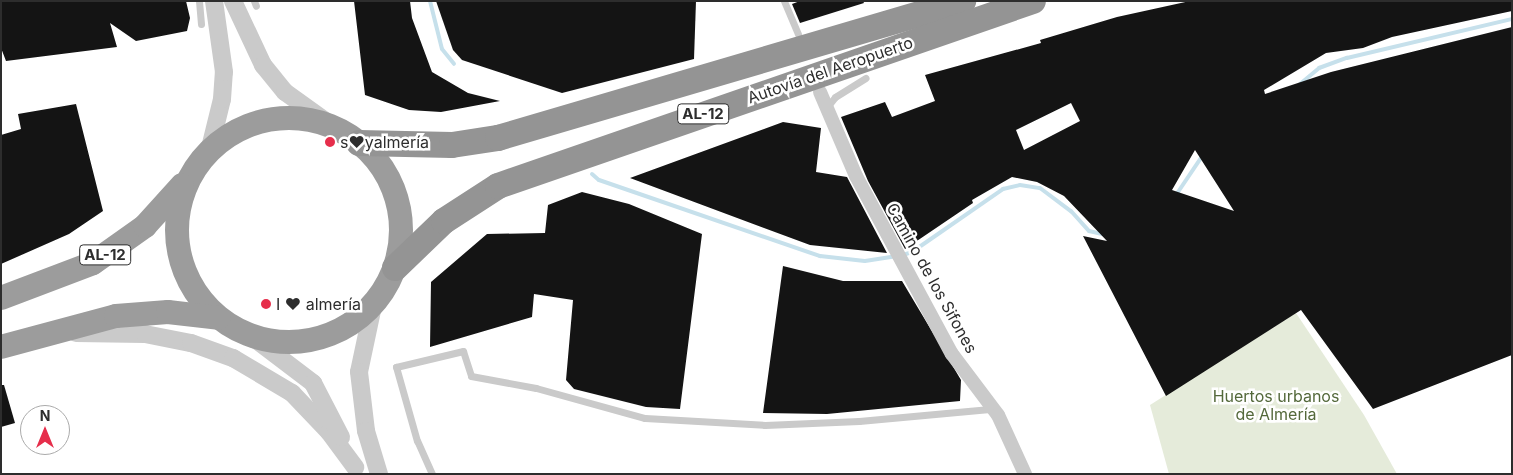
<!DOCTYPE html>
<html>
<head>
<meta charset="utf-8">
<style>
	body { margin:0 }
	#map { position:relative; width:1513px; height:475px; overflow:hidden; background:#fff; font-family:Inter,sans-serif }
	div>[style] { position:absolute }
	[style*='--x'] { left:calc(var(--x)*1px); top:calc(var(--y)*1px); width:calc(var(--w)*1px); rotate:calc(var(--a)*1deg) }
	.green>* { inset:0; background:#e5ebda }
	.stream>* { height:4px; margin:-2px; padding:0 2px; transform-origin:2px; border-radius:2px; background:#c6e0eb }
	.building>* { inset:0; background:#141414 }
	.service>* { height:7px; margin:-3.5px; padding:0 3.5px; transform-origin:3.5px; border-radius:3.5px; background:#cacaca }
	.minor>* { height:14px; margin:-7px; padding:0 7px; transform-origin:7px; border-radius:7px; background:#cacaca }
	.tertiary>* { height:18px; margin:-9px; padding:0 9px; transform-origin:9px; border-radius:9px; background:#cacaca }
	.trunk>* { height:24px; margin:-12px; padding:0 12px; transform-origin:12px; border-radius:12px; background:#9c9c9c }
	.trunk>.ring { margin:-12px; padding:0; box-sizing:content-box; background:none; border:24px solid #9c9c9c; border-radius:50% }
	.motorway>* { height:26px; margin:-13px; padding:0 13px; transform-origin:13px; border-radius:13px; background:#949494 }
	.dots>* { width:14px; height:14px; translate:-50% -50%; box-sizing:border-box; border:2px solid #fff; border-radius:50% }
	span { translate:-50% -50%; white-space:nowrap; text-align:center; line-height:1.15; -webkit-text-stroke:5px #fff; paint-order:stroke }
	.shield-label span { padding:1px 4px; background:#fff; border:1px solid; border-radius:4px; -webkit-text-stroke-width:0 }
	.shield-label { font-size:15px; color:#2d2d2d; font-weight:700 }
	.street-label { font-size:16px; color:#2d2d2d }
	.poi-label { font-size:16px; color:#2d2d2d }
	.left { translate:0 -50%; text-align:left }
	.park-label { font-size:16px; color:#54693b }
	.frame { position:absolute; inset:0; border:2px solid #2d2d2d; pointer-events:none }
	.north { position:absolute; left:20px; top:405px; width:50px; height:50px; box-sizing:border-box; background:#fff; border:1px solid #ababab; border-radius:50%; rotate:0deg; font-size:14px; font-weight:700; line-height:20px; text-align:center; color:#2d2d2d }
	.north::after { content:''; display:block; margin:auto; width:18px; height:22px; background:#e62e4b; clip-path:polygon(50% 0,100% 100%,50% 72%,0 100%) }
</style>
</head>
<body>
<div id="map">
	<div class="green">
		<div style="clip-path:polygon(1296px 313px,1364px 415px,1397px 474px,1169px 474px,1150px 405px)"></div>
	</div>
	<div class="stream">
		<div style="--x:430;--y:1;--w:49;--a:76"></div>
		<div style="--x:442;--y:49;--w:19;--a:51"></div>
		<div style="--x:1300;--y:84;--w:25;--a:-40"></div>
		<div style="--x:1319;--y:68;--w:30;--a:-20"></div>
		<div style="--x:1347;--y:58;--w:170;--a:-13.3"></div>
		<div style="--x:592;--y:174;--w:9;--a:41"></div>
		<div style="--x:599;--y:180;--w:234;--a:19"></div>
		<div style="--x:820;--y:256;--w:45;--a:6.3"></div>
		<div style="--x:865;--y:261;--w:31;--a:-9"></div>
		<div style="--x:1176;--y:195;--w:48;--a:-56"></div>
		<div style="--x:903;--y:255;--w:9;--a:-18"></div>
		<div style="--x:912;--y:252;--w:111;--a:-34.7"></div>
		<div style="--x:1003;--y:189;--w:17;--a:-13"></div>
		<div style="--x:1020;--y:185;--w:20;--a:9"></div>
		<div style="--x:1040;--y:188;--w:39;--a:37"></div>
		<div style="--x:1071;--y:211;--w:27;--a:48"></div>
		<div style="--x:1089;--y:231;--w:17;--a:13"></div>
	</div>
	<div class="building">
		<div style="clip-path:polygon(1px 1px,186px 1px,190px 18px,187px 31px,136px 41px,110px 23px,117px 47px,6px 61px,1px 48px)"></div>
		<div style="clip-path:polygon(354px 1px,410px 1px,412px 18px,432px 72px,468px 93px,500px 101px,441px 112px,409px 110px,365px 95px)"></div>
		<div style="clip-path:polygon(436px 1px,696px 1px,694px 59px,562px 93px,462px 60px,453px 50px)"></div>
		<div style="clip-path:polygon(800px 1px,863px 1px,864px 3px,800px 23px,792px 4px)"></div>
		<div style="clip-path:polygon(evenodd,1190px 1px,1512px 1px,1512px 11px,1392px 37px,1363px 48px,1326px 53px,1264px 90px,1265px 94px,1331px 72px,1512px 27px,1512px 355px,1373px 409px,1301px 310px,1166px 396px,1083px 236px,1107px 241px,1064px 196px,1037px 182px,1012px 177px,972px 200px,973px 203px,905px 249px,868px 181px,841px 117px,885px 102px,892px 117px,935px 101px,925px 75px,1041px 43px,1040px 40px,1117px 17px,1190px 1px,1071px 103px,1080px 121px,1024px 150px,1016px 130px,1071px 103px,1190px 1px,1195px 150px,1234px 211px,1172px 190px,1195px 150px)"></div>
		<div style="clip-path:polygon(76px 104px,103px 211px,69px 234px,1px 264px,1px 135px,21px 129px,18px 114px)"></div>
		<div style="clip-path:polygon(783px 122px,821px 128px,816px 172px,847px 177px,887px 253px,810px 245px,630px 178px)"></div>
		<div style="clip-path:polygon(582px 192px,629px 204px,702px 234px,680px 409px,646px 407px,574px 389px,566px 380px,573px 300px,534px 294px,532px 317px,430px 347px,431px 282px,487px 234px,545px 233px,548px 205px)"></div>
		<div style="clip-path:polygon(783px 266px,843px 281px,902px 281px,961px 380px,960px 401px,827px 414px,763px 413px)"></div>
		<div style="clip-path:polygon(1px 385px,4px 385px,15px 423px,1px 427px)"></div>
	</div>
	<div class="service">
		<div style="--x:199;--y:1;--w:23;--a:85"></div>
		<div style="--x:254;--y:1;--w:5;--a:68"></div>
		<div style="--x:784;--y:1;--w:36;--a:67"></div>
		<div style="--x:827;--y:107;--w:13;--a:-51"></div>
		<div style="--x:835;--y:97;--w:36;--a:-32"></div>
		<div style="--x:432;--y:474;--w:36;--a:-114"></div>
		<div style="--x:417;--y:441;--w:77;--a:-105.8"></div>
		<div style="--x:396;--y:367;--w:69;--a:-13.4"></div>
		<div style="--x:463;--y:351;--w:26;--a:72"></div>
		<div style="--x:471;--y:376;--w:66;--a:10.5"></div>
		<div style="--x:536;--y:388;--w:113;--a:15.4"></div>
		<div style="--x:645;--y:418;--w:120;--a:3.3"></div>
		<div style="--x:765;--y:425;--w:94;--a:-2.4"></div>
		<div style="--x:859;--y:421;--w:134;--a:-5.2"></div>
	</div>
	<div class="minor">
		<div style="--x:820;--y:92;--w:91;--a:66.8"></div>
		<div style="--x:856;--y:176;--w:202;--a:61.7"></div>
		<div style="--x:952;--y:354;--w:76;--a:53"></div>
		<div style="--x:998;--y:415;--w:65;--a:65.4"></div>
	</div>
	<div class="tertiary">
		<div style="--x:233;--y:1;--w:71;--a:64.9"></div>
		<div style="--x:263;--y:65;--w:35;--a:51"></div>
		<div style="--x:285;--y:92;--w:57;--a:35.7"></div>
		<div style="--x:210;--y:148;--w:50;--a:-76.2"></div>
		<div style="--x:222;--y:99;--w:27;--a:-86"></div>
		<div style="--x:224;--y:72;--w:72;--a:-98"></div>
		<div style="--x:373;--y:306;--w:67;--a:102"></div>
		<div style="--x:359;--y:372;--w:59;--a:83.2"></div>
		<div style="--x:366;--y:431;--w:45;--a:73.2"></div>
		<div style="--x:76;--y:333;--w:69;--a:0.8"></div>
		<div style="--x:145;--y:334;--w:47;--a:11.1"></div>
		<div style="--x:191;--y:343;--w:45;--a:19.7"></div>
		<div style="--x:233;--y:358;--w:69;--a:30.7"></div>
		<div style="--x:292;--y:393;--w:54;--a:46.5"></div>
		<div style="--x:329;--y:432;--w:44;--a:53.4"></div>
		<div style="--x:251;--y:336;--w:78;--a:37.2"></div>
		<div style="--x:313;--y:383;--w:61;--a:62.6"></div>
	</div>
	<div class="trunk">
		<div class="ring" style="left:177px;top:118px;width:200px;height:200px"></div>
		<div style="--x:1;--y:298;--w:98;--a:-20.8"></div>
		<div style="--x:93;--y:263;--w:64;--a:-35.4"></div>
		<div style="--x:145;--y:226;--w:55;--a:-47.9"></div>
		<div style="--x:1;--y:347;--w:119;--a:-15.1"></div>
		<div style="--x:116;--y:316;--w:52;--a:-4.4"></div>
		<div style="--x:168;--y:312;--w:51;--a:6.7"></div>
	</div>
	<div class="motorway">
		<div style="--x:359;--y:143;--w:93;--a:1.2"></div>
		<div style="--x:452;--y:145;--w:47;--a:-8.7"></div>
		<div style="--x:498;--y:138;--w:485;--a:-16.4"></div>
		<div style="--x:395;--y:268;--w:68;--a:-43.8"></div>
		<div style="--x:444;--y:221;--w:64;--a:-32.9"></div>
		<div style="--x:498;--y:186;--w:566;--a:-19.08"></div>
	</div>
	<div class="dots">
		<div style="left:330px;top:142px;background:#e62e4b"></div>
		<div style="left:266px;top:304px;background:#e62e4b"></div>
	</div>
	<div class="shield-label">
		<span style="left:703px;top:114px">AL-12</span>
		<span style="left:105px;top:255px">AL-12</span>
	</div>
	<div class="street-label">
		<span style="left:830px;top:70px;rotate:-19deg">Autovía del Aeropuerto</span>
		<span style="left:932px;top:278px;rotate:61deg">Camino de los Sifones</span>
	</div>
	<div class="poi-label">
		<span class="left" style="left:340px;top:142px">s♥yalmería</span>
		<span class="left" style="left:276px;top:304px">I ♥ almería</span>
	</div>
	<div class="park-label">
		<span style="left:1276px;top:405px">Huertos urbanos<br>de Almería</span>
	</div>
	<div class="frame"></div>
	<div class="north">N</div>
</div>
</body>
</html>
